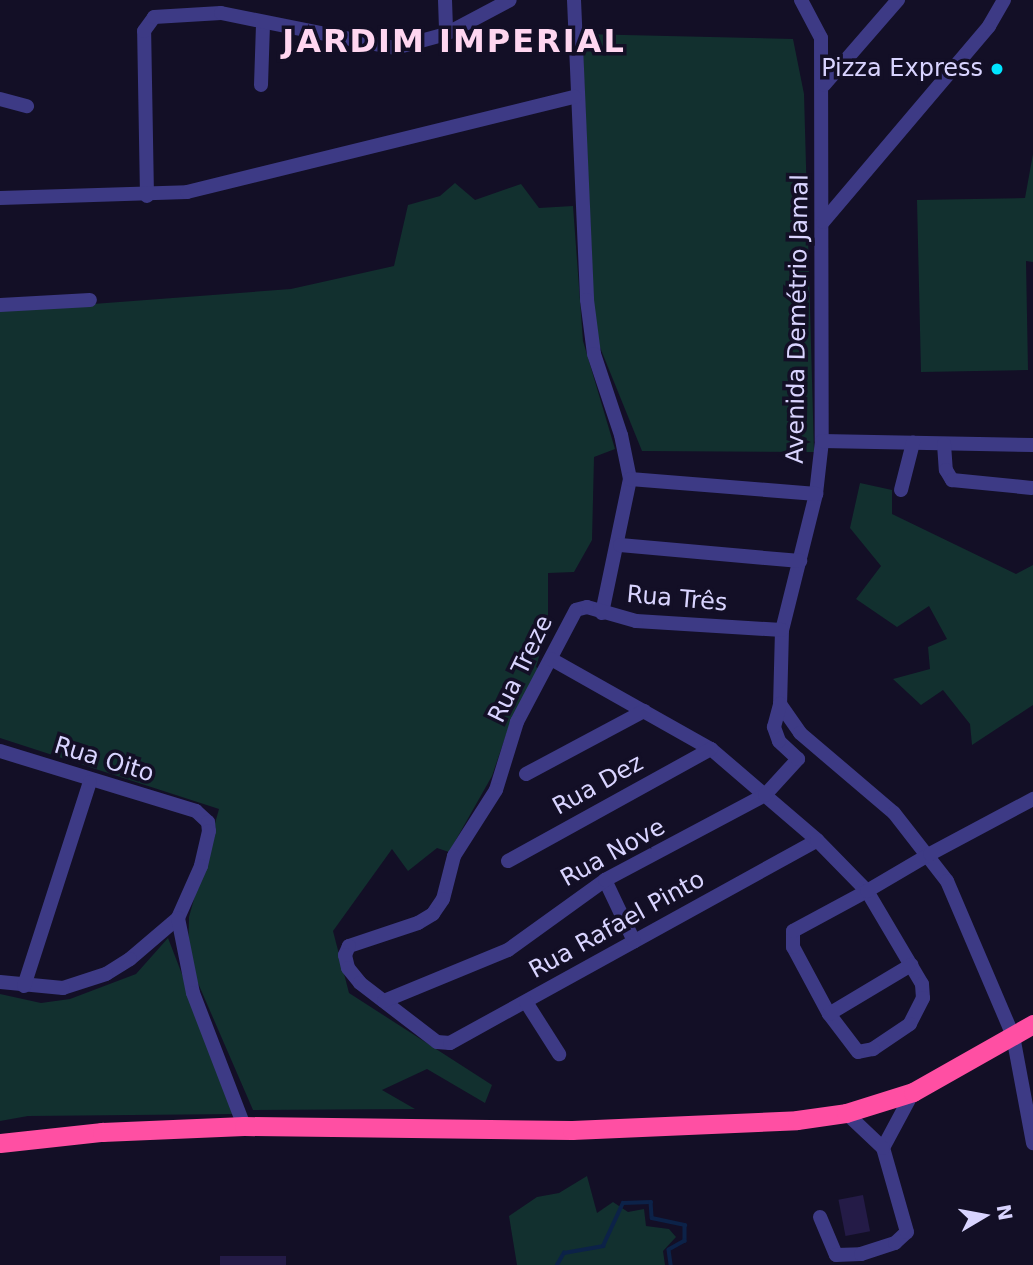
<!DOCTYPE html>
<html>
<head>
<meta charset="utf-8">
<style>
	body { margin:0 }
	#map { position:relative; width:1033px; height:1265px; overflow:hidden; background:#130f26; font-family:"DejaVu Sans",sans-serif }
	div>[style] { position:absolute }
	[style*='--x'] { left:calc(var(--x)*1px); top:calc(var(--y)*1px); width:calc(var(--w)*1px); rotate:calc(var(--a)*1deg) }
	.green>* { inset:0; background:#12302f }
	.stream>* { height:3.5px; margin:-1.75px; padding:0 1.75px; transform-origin:1.75px; border-radius:1.75px; background:#0c2248 }
	.building>* { inset:0; background:#241b47; transform-origin:0 0 }
	.minor>* { height:14px; margin:-7px; padding:0 7px; transform-origin:7px; border-radius:7px; background:#3d3a85 }
	.highway>* { height:19px; margin:-9.5px; padding:0 9.5px; transform-origin:9.5px; border-radius:9.5px; background:#ff4fa3 }
	.dots>* { width:19px; height:19px; translate:-50% -50%; box-sizing:border-box; border:4px solid #130f26; border-radius:50% }
	span { translate:-50% -50%; white-space:nowrap; text-align:center; line-height:1.15; -webkit-text-stroke:7px #130f26; paint-order:stroke }
	.poi-label { font-size:24px; color:#d9d4ff }
	.right { translate:-100% -50%; text-align:right }
	.street-label { font-size:24px; color:#d9d4ff }
	.district-label { font-size:32px; color:#ffd6f0; font-weight:700; letter-spacing:2px }
	.north { position:absolute; left:949px; top:1181px; width:70px; height:70px; -webkit-text-stroke:5px #130f26; paint-order:stroke; rotate:80deg; font-size:19px; font-weight:700; line-height:28px; text-align:center; color:#d9d4ff }
	.north::after { content:''; display:block; margin:auto; width:24px; height:32px; background:#d9d4ff; clip-path:polygon(50% 0,100% 100%,50% 72%,0 100%) }
</style>
</head>
<body>
<div id="map">
	<div class="green">
		<div style="clip-path:polygon(582px 34px,793px 39px,804px 94px,814px 452px,642px 451px,595px 335px)"></div>
		<div style="clip-path:polygon(1033px 154px,1033px 262px,1026px 261px,1028px 370px,921px 372px,917px 200px,1025px 198px)"></div>
		<div style="clip-path:polygon(455px 183px,475px 200px,521px 184px,539px 208px,573px 206px,583px 341px,615px 449px,594px 457px,592px 540px,574px 572px,548px 573px,548px 627px,536px 667px,544px 672px,511px 720px,492px 776px,449px 852px,437px 848px,408px 871px,392px 849px,333px 931px,349px 993px,492px 1085px,485px 1103px,427px 1069px,382px 1090px,415px 1109px,253px 1110px,188px 960px,189px 917px,219px 809px,0 738px,0 311px,291px 289px,394px 266px,408px 205px,440px 196px)"></div>
		<div style="clip-path:polygon(860px 483px,892px 490px,892px 514px,1016px 574px,1033px 565px,1033px 705px,972px 745px,970px 724px,943px 690px,921px 705px,893px 679px,930px 669px,928px 647px,947px 639px,929px 606px,897px 627px,856px 599px,881px 566px,850px 528px)"></div>
		<div style="clip-path:polygon(168px 938px,236px 1114px,28px 1116px,0 1121px,0 994px,41px 1003px,70px 999px,136px 974px)"></div>
		<div style="clip-path:polygon(587px 1176px,597px 1213px,613px 1202px,628px 1212px,644px 1209px,646px 1226px,669px 1229px,676px 1237px,663px 1251px,665px 1265px,517px 1265px,509px 1216px,537px 1197px,559px 1193px)"></div>
	</div>
	<div class="stream">
		<div style="--x:557;--y:1265;--w:14;--a:-60"></div>
		<div style="--x:564;--y:1253;--w:40;--a:-10"></div>
		<div style="--x:603;--y:1246;--w:47;--a:-65.1"></div>
		<div style="--x:623;--y:1203;--w:28;--a:-2"></div>
		<div style="--x:651;--y:1202;--w:16;--a:86"></div>
		<div style="--x:652;--y:1218;--w:34;--a:12"></div>
		<div style="--x:685;--y:1225;--w:16;--a:90"></div>
		<div style="--x:685;--y:1241;--w:18;--a:151"></div>
		<div style="--x:669;--y:1250;--w:15;--a:82"></div>
	</div>
	<div class="building">
		<div style="left:863px;top:1195px;width:37px;height:25px;rotate:79deg"></div>
		<div style="left:220px;top:1256px;width:66px;height:9px"></div>
	</div>
	<div class="minor">
		<div style="--x:445;--y:0;--w:34;--a:88"></div>
		<div style="--x:574;--y:0;--w:300;--a:87.5"></div>
		<div style="--x:587;--y:300;--w:54;--a:82.6"></div>
		<div style="--x:594;--y:354;--w:85;--a:71.6"></div>
		<div style="--x:621;--y:435;--w:45;--a:78.4"></div>
		<div style="--x:630;--y:479;--w:137;--a:101.8"></div>
		<div style="--x:801;--y:0;--w:43;--a:62.2"></div>
		<div style="--x:821;--y:38;--w:403;--a:89.9"></div>
		<div style="--x:822;--y:441;--w:53;--a:96.5"></div>
		<div style="--x:816;--y:494;--w:140;--a:104"></div>
		<div style="--x:782;--y:630;--w:74;--a:91.5"></div>
		<div style="--x:780;--y:704;--w:35;--a:55"></div>
		<div style="--x:800;--y:733;--w:123;--a:40.4"></div>
		<div style="--x:894;--y:813;--w:86;--a:52.1"></div>
		<div style="--x:947;--y:881;--w:168;--a:66.9"></div>
		<div style="--x:1013;--y:1036;--w:109;--a:79.4"></div>
		<div style="--x:261;--y:85;--w:61;--a:-88.1"></div>
		<div style="--x:824;--y:85;--w:113;--a:-49"></div>
		<div style="--x:0;--y:99;--w:28;--a:15"></div>
		<div style="--x:147;--y:196;--w:165;--a:-91"></div>
		<div style="--x:144;--y:31;--w:17;--a:-54"></div>
		<div style="--x:154;--y:17;--w:67;--a:-3.4"></div>
		<div style="--x:221;--y:13;--w:177;--a:11.4"></div>
		<div style="--x:395;--y:48;--w:53;--a:-15.4"></div>
		<div style="--x:446;--y:34;--w:72;--a:-28"></div>
		<div style="--x:0;--y:198;--w:187;--a:-1.8"></div>
		<div style="--x:187;--y:192;--w:399;--a:-13.8"></div>
		<div style="--x:823;--y:222;--w:257;--a:-49.7"></div>
		<div style="--x:989;--y:26;--w:30;--a:-60"></div>
		<div style="--x:0;--y:305;--w:90;--a:-3.2"></div>
		<div style="--x:822;--y:441;--w:211;--a:1.1"></div>
		<div style="--x:944;--y:444;--w:26;--a:86"></div>
		<div style="--x:946;--y:470;--w:12;--a:59"></div>
		<div style="--x:952;--y:480;--w:80;--a:5.7"></div>
		<div style="--x:630;--y:479;--w:187;--a:4.6"></div>
		<div style="--x:901;--y:490;--w:49;--a:-75.7"></div>
		<div style="--x:620;--y:545;--w:181;--a:5.1"></div>
		<div style="--x:782;--y:630;--w:146;--a:-176.5"></div>
		<div style="--x:636;--y:621;--w:51;--a:-164.1"></div>
		<div style="--x:587;--y:607;--w:11;--a:165"></div>
		<div style="--x:576;--y:610;--w:127;--a:117.8"></div>
		<div style="--x:517;--y:722;--w:71;--a:107.2"></div>
		<div style="--x:496;--y:790;--w:78;--a:122.5"></div>
		<div style="--x:454;--y:856;--w:44;--a:104.3"></div>
		<div style="--x:443;--y:899;--w:18;--a:124"></div>
		<div style="--x:433;--y:914;--w:17;--a:149"></div>
		<div style="--x:418;--y:923;--w:73;--a:161.6"></div>
		<div style="--x:349;--y:946;--w:10;--a:114"></div>
		<div style="--x:345;--y:955;--w:13;--a:77"></div>
		<div style="--x:348;--y:968;--w:19;--a:51"></div>
		<div style="--x:360;--y:983;--w:97;--a:37.5"></div>
		<div style="--x:437;--y:1042;--w:13;--a:4"></div>
		<div style="--x:450;--y:1043;--w:419;--a:-28.9"></div>
		<div style="--x:551;--y:659;--w:184;--a:29.4"></div>
		<div style="--x:711;--y:749;--w:140;--a:40.6"></div>
		<div style="--x:817;--y:840;--w:71;--a:45.6"></div>
		<div style="--x:867;--y:891;--w:108;--a:59.4"></div>
		<div style="--x:922;--y:984;--w:14;--a:86"></div>
		<div style="--x:923;--y:998;--w:29;--a:117"></div>
		<div style="--x:910;--y:1024;--w:45;--a:146"></div>
		<div style="--x:873;--y:1049;--w:15;--a:169"></div>
		<div style="--x:858;--y:1052;--w:48;--a:-127.3"></div>
		<div style="--x:829;--y:1014;--w:76;--a:-118.2"></div>
		<div style="--x:793;--y:947;--w:16;--a:-90"></div>
		<div style="--x:793;--y:931;--w:84;--a:-28.4"></div>
		<div style="--x:867;--y:891;--w:73;--a:-30.4"></div>
		<div style="--x:930;--y:854;--w:117;--a:-28.1"></div>
		<div style="--x:0;--y:751;--w:205;--a:17"></div>
		<div style="--x:196;--y:811;--w:16;--a:43"></div>
		<div style="--x:208;--y:822;--w:9;--a:84"></div>
		<div style="--x:209;--y:831;--w:36;--a:103"></div>
		<div style="--x:201;--y:866;--w:57;--a:113.9"></div>
		<div style="--x:178;--y:918;--w:63;--a:139.5"></div>
		<div style="--x:130;--y:959;--w:28;--a:148"></div>
		<div style="--x:106;--y:974;--w:45;--a:162"></div>
		<div style="--x:63;--y:988;--w:63;--a:-174.6"></div>
		<div style="--x:526;--y:774;--w:134;--a:-28.1"></div>
		<div style="--x:508;--y:861;--w:232;--a:-28.9"></div>
		<div style="--x:605;--y:880;--w:68;--a:64.6"></div>
		<div style="--x:178;--y:918;--w:76;--a:78.7"></div>
		<div style="--x:193;--y:993;--w:142;--a:69"></div>
		<div style="--x:24;--y:986;--w:214;--a:-72.1"></div>
		<div style="--x:384;--y:1001;--w:134;--a:-22.4"></div>
		<div style="--x:508;--y:950;--w:120;--a:-35.8"></div>
		<div style="--x:605;--y:880;--w:181;--a:-28"></div>
		<div style="--x:765;--y:795;--w:49;--a:-47.5"></div>
		<div style="--x:798;--y:759;--w:26;--a:-137"></div>
		<div style="--x:779;--y:741;--w:15;--a:-110"></div>
		<div style="--x:774;--y:727;--w:24;--a:-75"></div>
		<div style="--x:526;--y:1002;--w:62;--a:57.6"></div>
		<div style="--x:829;--y:1014;--w:96;--a:-30.9"></div>
		<div style="--x:883;--y:1148;--w:64;--a:-61.8"></div>
		<div style="--x:820;--y:1217;--w:41;--a:67.2"></div>
		<div style="--x:836;--y:1255;--w:25;--a:-2"></div>
		<div style="--x:861;--y:1254;--w:36;--a:-18"></div>
		<div style="--x:895;--y:1243;--w:16;--a:-43"></div>
		<div style="--x:907;--y:1232;--w:87;--a:-105.9"></div>
		<div style="--x:883;--y:1148;--w:51;--a:-136.6"></div>
	</div>
	<div class="highway">
		<div style="--x:0;--y:1143;--w:103;--a:-6.2"></div>
		<div style="--x:102;--y:1132;--w:142;--a:-2.4"></div>
		<div style="--x:244;--y:1126;--w:328;--a:0.7"></div>
		<div style="--x:572;--y:1130;--w:225;--a:-2.5"></div>
		<div style="--x:797;--y:1120;--w:49;--a:-8.1"></div>
		<div style="--x:846;--y:1113;--w:70;--a:-17.4"></div>
		<div style="--x:913;--y:1092;--w:138;--a:-29.5"></div>
	</div>
	<div class="dots">
		<div style="left:997px;top:69px;background:#00e5ff"></div>
	</div>
	<div class="poi-label">
		<span class="right" style="left:983px;top:69px">Pizza Express</span>
	</div>
	<div class="street-label">
		<span style="left:798px;top:319px;rotate:-89deg">Avenida Demétrio Jamal</span>
		<span style="left:677px;top:599px;rotate:5deg">Rua Três</span>
		<span style="left:521px;top:669px;rotate:-64deg">Rua Treze</span>
		<span style="left:104px;top:760px;rotate:17deg">Rua Oito</span>
		<span style="left:598px;top:785px;rotate:-29deg">Rua Dez</span>
		<span style="left:613px;top:853px;rotate:-29deg">Rua Nove</span>
		<span style="left:617px;top:925px;rotate:-29deg">Rua Rafael Pinto</span>
	</div>
	<div class="district-label">
		<span style="left:454px;top:41px">JARDIM IMPERIAL</span>
	</div>
	<div class="north">N</div>
</div>
</body>
</html>
